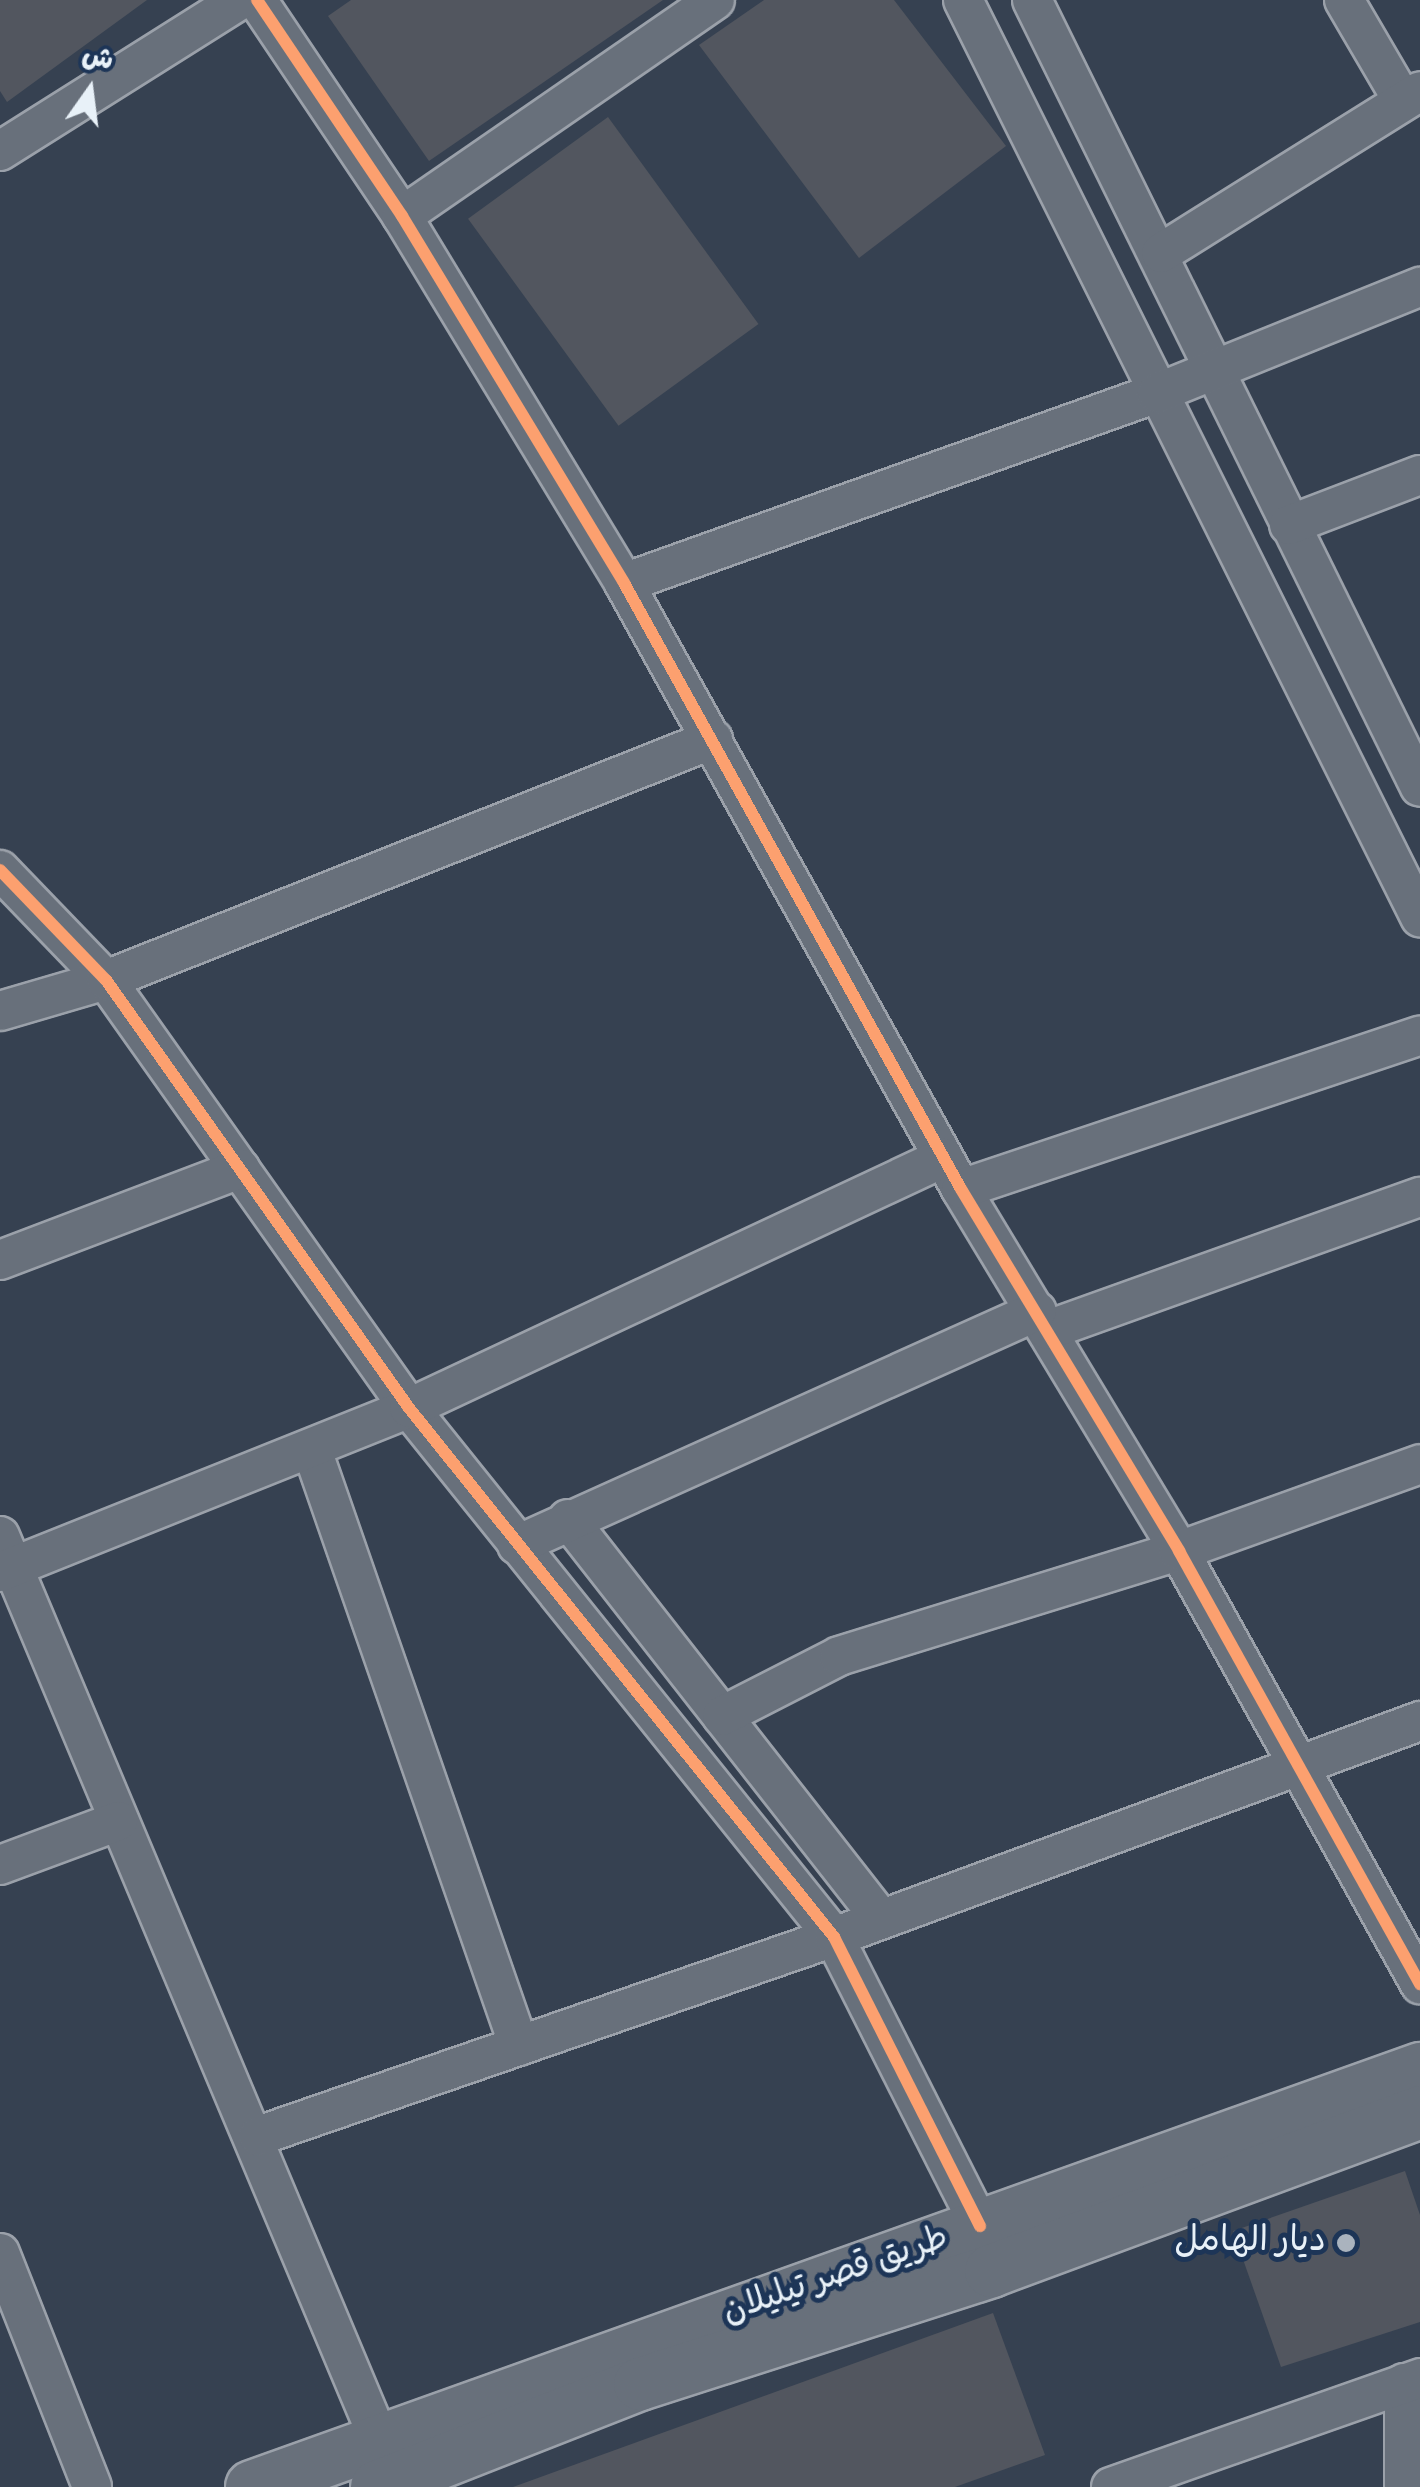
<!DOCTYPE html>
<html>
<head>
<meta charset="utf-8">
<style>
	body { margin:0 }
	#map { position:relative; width:1420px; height:2487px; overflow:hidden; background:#364151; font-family:Dekko,"Playpen Sans Arabic",sans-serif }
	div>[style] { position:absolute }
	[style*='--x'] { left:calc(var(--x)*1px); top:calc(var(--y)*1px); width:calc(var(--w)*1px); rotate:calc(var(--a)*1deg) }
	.building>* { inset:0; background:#52565f; transform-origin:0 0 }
	.roads { filter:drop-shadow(2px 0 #9ba1aa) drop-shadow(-2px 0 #9ba1aa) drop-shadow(0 2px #9ba1aa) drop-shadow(0 -2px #9ba1aa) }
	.street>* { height:38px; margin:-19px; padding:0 19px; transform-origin:19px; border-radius:19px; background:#68707b }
	.secondary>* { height:52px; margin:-26px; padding:0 26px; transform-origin:26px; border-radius:26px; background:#68707b }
	.cycleway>* { height:12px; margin:-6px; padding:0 6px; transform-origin:6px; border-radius:6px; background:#fca06f }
	.dots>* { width:28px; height:28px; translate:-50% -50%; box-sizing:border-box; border:5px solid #1d3557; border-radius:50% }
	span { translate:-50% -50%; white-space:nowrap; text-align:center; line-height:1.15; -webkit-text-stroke:10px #1d3557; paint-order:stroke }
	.poi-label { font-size:35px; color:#e8f1f8 }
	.right { translate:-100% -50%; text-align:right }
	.street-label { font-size:35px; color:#e8f1f8 }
	.north { position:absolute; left:40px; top:40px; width:100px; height:100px; -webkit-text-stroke:8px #1d3557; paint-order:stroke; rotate:14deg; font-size:28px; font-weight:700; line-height:40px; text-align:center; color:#e8f1f8 }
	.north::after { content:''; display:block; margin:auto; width:35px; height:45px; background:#e8f1f8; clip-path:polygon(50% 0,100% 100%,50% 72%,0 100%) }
</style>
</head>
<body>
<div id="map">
	<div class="building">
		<div style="clip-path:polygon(0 0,147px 0,7px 102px,0 91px)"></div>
		<div style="clip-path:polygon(351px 0,663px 0,429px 161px,328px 16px)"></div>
		<div style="clip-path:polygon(764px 0,894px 0,1006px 146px,859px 258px,699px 45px)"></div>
		<div style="left:608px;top:117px;width:256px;height:173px;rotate:54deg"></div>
		<div style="clip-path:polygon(1405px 2171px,1420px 2215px,1420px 2322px,1281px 2367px,1233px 2231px)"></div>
		<div style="clip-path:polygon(993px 2313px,1045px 2455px,955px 2487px,513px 2487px)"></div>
	</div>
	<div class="roads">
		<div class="street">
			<div style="--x:257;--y:0;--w:260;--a:56.1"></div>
			<div style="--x:402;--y:216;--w:429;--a:58.8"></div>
			<div style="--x:624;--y:583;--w:693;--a:60.92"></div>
			<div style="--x:961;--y:1189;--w:423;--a:58.9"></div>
			<div style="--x:1179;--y:1551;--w:496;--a:60.9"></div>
			<div style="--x:963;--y:0;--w:1025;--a:63.51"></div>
			<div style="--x:1032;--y:0;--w:877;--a:63.76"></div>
			<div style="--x:1344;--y:0;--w:117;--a:59.7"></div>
			<div style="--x:0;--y:151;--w:284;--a:-32.2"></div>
			<div style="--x:402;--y:216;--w:380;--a:-34.6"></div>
			<div style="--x:1161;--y:253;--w:305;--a:-32"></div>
			<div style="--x:1289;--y:525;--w:140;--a:-20.9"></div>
			<div style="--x:624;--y:583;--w:566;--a:-19.62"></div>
			<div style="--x:1157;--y:393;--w:284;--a:-22"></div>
			<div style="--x:0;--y:870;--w:153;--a:46.1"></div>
			<div style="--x:106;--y:980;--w:524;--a:54.7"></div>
			<div style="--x:409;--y:1408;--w:679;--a:51.22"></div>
			<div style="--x:834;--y:1937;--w:324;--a:63.2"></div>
			<div style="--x:0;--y:1011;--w:110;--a:-16.3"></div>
			<div style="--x:106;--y:980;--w:653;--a:-21.65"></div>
			<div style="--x:961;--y:1189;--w:484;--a:-18.5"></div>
			<div style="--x:0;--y:1260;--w:257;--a:-20.8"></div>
			<div style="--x:1048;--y:1330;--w:395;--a:-19.7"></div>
			<div style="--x:312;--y:1450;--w:631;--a:70.85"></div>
			<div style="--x:568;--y:1519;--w:508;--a:51.96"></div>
			<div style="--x:0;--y:1536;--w:1003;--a:67.24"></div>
			<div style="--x:517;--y:1545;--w:570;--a:-24.23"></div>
			<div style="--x:0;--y:1572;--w:441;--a:-21.8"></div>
			<div style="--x:409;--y:1408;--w:590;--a:-25.09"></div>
			<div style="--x:722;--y:1716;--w:131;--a:-27.1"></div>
			<div style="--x:839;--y:1656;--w:356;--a:-17.2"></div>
			<div style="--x:1179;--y:1551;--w:256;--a:-19.8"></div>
			<div style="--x:0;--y:1865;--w:126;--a:-20.4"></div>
			<div style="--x:258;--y:2136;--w:609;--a:-19.06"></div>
			<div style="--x:834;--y:1937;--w:625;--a:-20.23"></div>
			<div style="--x:0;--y:2253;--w:251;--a:68.5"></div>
			<div style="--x:1404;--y:2383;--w:104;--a:90"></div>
			<div style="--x:1111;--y:2487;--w:328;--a:-19.4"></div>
		</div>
		<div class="secondary">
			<div style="--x:252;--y:2487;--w:1241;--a:-19.69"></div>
			<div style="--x:377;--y:2487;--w:282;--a:-21.4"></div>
			<div style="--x:640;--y:2384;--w:369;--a:-17.8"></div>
			<div style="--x:991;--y:2271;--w:458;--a:-20.3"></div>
		</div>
	</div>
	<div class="cycleway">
		<div style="--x:257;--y:0;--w:260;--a:56.1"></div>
		<div style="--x:402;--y:216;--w:429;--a:58.8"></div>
		<div style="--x:624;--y:583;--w:693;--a:60.92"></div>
		<div style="--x:961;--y:1189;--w:423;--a:58.9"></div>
		<div style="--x:1179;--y:1551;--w:496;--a:60.9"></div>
		<div style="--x:0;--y:870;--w:153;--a:46.1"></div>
		<div style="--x:106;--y:980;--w:524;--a:54.7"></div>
		<div style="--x:409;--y:1408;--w:679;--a:51.22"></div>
		<div style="--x:834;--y:1937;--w:324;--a:63.2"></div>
	</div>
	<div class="dots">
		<div style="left:1346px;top:2243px;background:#aab3be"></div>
	</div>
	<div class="poi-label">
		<span class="right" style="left:1326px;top:2243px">ديار الهامل</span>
	</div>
	<div class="street-label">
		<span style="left:836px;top:2277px;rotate:-19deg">طريق قصر تيليلان</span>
	</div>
	<div class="north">ش</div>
</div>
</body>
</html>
